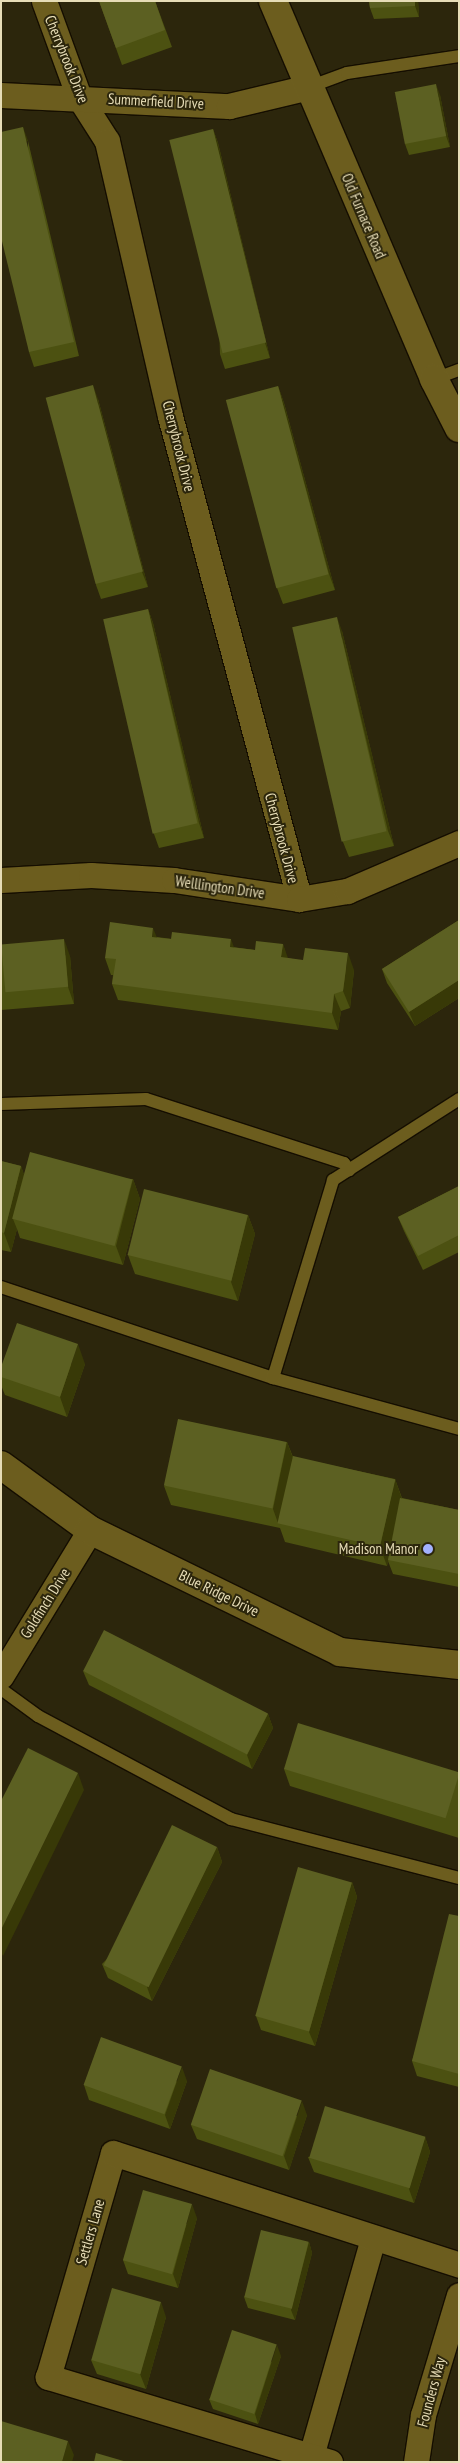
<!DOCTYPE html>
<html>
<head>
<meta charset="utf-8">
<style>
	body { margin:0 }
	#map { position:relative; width:460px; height:2463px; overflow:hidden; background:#2c260c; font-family:"PT Sans Narrow",sans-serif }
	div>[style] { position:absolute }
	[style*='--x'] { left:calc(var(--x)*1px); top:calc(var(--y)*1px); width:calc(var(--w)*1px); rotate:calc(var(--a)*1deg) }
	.roads { filter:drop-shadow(1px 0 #150e00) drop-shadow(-1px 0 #150e00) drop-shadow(0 1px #150e00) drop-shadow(0 -1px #150e00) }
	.lane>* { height:12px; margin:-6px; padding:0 6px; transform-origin:6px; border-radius:6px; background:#6c5d1e }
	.street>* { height:25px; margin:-12.5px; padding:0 12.5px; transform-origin:12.5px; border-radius:12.5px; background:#6c5d1e }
	.secondary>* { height:28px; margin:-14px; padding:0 14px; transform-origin:14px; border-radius:14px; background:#6c5d1e }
	.wall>* { inset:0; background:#4c5111 }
	.shaded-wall>* { inset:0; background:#383907; transform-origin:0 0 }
	.building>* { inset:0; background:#5c6022; transform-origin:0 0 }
	.dots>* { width:14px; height:14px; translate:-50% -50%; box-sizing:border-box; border:2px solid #2c260c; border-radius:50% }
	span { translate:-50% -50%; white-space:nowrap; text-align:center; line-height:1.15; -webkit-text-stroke:4px #2c260c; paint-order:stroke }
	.street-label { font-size:15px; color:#e7ddb7 }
	.poi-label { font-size:15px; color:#e7ddb7 }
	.right { translate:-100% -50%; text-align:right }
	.frame { position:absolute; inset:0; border:2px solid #e7ddb7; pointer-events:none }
</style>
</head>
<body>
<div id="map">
	<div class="roads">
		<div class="lane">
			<div style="--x:309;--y:87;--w:40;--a:-20.2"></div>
			<div style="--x:347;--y:73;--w:113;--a:-8.6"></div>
			<div style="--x:434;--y:379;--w:27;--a:-20"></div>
			<div style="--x:1;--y:1104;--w:145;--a:-2"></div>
			<div style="--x:146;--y:1099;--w:208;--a:17.9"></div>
			<div style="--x:344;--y:1163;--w:9;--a:54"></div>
			<div style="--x:1;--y:1287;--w:287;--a:18.5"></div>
			<div style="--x:273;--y:1378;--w:193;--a:15.3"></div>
			<div style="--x:273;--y:1378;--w:207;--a:-73.1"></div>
			<div style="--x:333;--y:1180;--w:150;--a:-32.7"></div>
			<div style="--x:1;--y:1689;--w:46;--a:36.1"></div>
			<div style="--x:38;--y:1716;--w:219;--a:28.1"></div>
			<div style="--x:231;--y:1819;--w:236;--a:14.5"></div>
		</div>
		<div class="street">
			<div style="--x:44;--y:1;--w:102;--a:70"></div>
			<div style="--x:79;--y:97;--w:52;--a:57.5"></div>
			<div style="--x:107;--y:141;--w:282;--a:77.1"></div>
			<div style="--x:170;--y:416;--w:500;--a:75"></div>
			<div style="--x:1;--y:95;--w:228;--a:2.8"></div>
			<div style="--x:229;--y:106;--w:82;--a:-13.4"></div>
			<div style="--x:1;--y:880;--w:90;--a:-3.2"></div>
			<div style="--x:91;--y:875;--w:83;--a:3.4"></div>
			<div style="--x:174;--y:880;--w:126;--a:8.6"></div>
			<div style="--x:299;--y:899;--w:49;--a:-9.5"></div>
			<div style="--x:347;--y:891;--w:122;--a:-23.2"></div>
			<div style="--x:1;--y:1676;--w:171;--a:-58.6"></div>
			<div style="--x:311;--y:2456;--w:227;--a:-74.1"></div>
			<div style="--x:330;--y:2462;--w:295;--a:-163.2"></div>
			<div style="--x:48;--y:2377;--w:233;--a:-73.8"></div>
			<div style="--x:113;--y:2153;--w:364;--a:17.9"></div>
			<div style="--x:416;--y:2462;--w:48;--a:-81.5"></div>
			<div style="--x:423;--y:2415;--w:125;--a:-73.3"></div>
		</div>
		<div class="secondary">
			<div style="--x:273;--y:1;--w:411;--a:66.9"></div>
			<div style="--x:434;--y:379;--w:55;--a:63"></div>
			<div style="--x:1;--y:1465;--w:110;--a:36.1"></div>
			<div style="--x:90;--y:1530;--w:278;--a:26"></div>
			<div style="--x:340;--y:1652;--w:120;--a:6.2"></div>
		</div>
	</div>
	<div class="wall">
		<div style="clip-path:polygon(99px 1px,155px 1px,172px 47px,122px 65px)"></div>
		<div style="clip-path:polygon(369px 1px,418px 1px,419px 17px,374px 19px,370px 8px)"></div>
		<div style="clip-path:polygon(440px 95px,450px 147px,409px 155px,405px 144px)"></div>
		<div style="clip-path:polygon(213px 129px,218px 143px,270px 358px,225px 369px,220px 354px)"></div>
		<div style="clip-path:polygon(28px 141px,79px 356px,34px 367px,29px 352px)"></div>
		<div style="clip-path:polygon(278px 386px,284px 403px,335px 590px,283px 604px,277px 588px)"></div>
		<div style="clip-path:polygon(98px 399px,148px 587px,101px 599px,96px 585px)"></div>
		<div style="clip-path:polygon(148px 609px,153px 623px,204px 838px,159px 848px,154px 834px)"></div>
		<div style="clip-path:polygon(342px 631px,394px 846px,349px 857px,343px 842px)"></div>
		<div style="clip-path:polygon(459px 920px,459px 998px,415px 1026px,387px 983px,382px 969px)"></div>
		<div style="clip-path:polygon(157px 937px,255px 950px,283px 944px,287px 958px,354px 970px,350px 1008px,341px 1011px,338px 1030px,118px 1000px,112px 984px,113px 975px,111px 975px,105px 958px)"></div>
		<div style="clip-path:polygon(1px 945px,70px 956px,74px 1004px,1px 1010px)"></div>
		<div style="clip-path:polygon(1px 1161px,21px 1166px,24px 1175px,133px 1179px,140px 1199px,123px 1265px,20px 1238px,17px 1229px,11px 1252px,1px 1250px)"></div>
		<div style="clip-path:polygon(459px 1186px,459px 1252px,423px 1270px,404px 1231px,398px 1217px)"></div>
		<div style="clip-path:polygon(248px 1215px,255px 1234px,238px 1301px,135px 1274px,128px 1255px)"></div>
		<div style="clip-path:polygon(85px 1364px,67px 1417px,5px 1395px,1px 1385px,1px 1367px)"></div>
		<div style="clip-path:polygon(287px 1442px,293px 1457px,395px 1479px,402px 1498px,459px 1510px,459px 1587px,393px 1574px,388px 1561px,387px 1566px,285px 1542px,280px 1528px,171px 1505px,164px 1486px)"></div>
		<div style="clip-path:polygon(83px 1671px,268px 1714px,273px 1728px,252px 1769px,89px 1685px)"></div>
		<div style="clip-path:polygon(284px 1769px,459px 1773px,459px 1838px,290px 1786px)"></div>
		<div style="clip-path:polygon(217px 1847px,222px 1862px,152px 2001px,108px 1978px,102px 1964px)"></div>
		<div style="clip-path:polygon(352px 1882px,357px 1897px,315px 2046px,261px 2030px,256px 2016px)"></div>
		<div style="clip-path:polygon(459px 1916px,459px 2087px,417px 2076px,412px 2061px)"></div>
		<div style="clip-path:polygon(187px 2081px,170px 2129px,89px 2100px,84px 2085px)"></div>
		<div style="clip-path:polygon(307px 2115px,289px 2170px,197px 2139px,191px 2125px)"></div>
		<div style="clip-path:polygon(425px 2137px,430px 2152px,414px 2203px,314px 2172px,308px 2157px)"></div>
		<div style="clip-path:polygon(197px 2218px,178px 2288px,128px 2274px,123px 2260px)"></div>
		<div style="clip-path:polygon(309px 2242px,312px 2253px,295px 2320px,248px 2308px,244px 2297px)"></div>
		<div style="clip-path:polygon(166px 2317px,146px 2389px,97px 2374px,91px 2360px)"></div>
		<div style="clip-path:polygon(281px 2356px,258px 2424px,213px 2409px,209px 2399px)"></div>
	</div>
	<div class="shaded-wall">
		<div style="clip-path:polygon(415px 1px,418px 1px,419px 17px,415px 6px)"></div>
		<div style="clip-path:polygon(436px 84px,440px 95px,450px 147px,446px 136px)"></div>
		<div style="left:23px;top:127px;width:15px;height:221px;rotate:70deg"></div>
		<div style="clip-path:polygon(213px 129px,218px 143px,270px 358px,265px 343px)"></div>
		<div style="clip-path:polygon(93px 385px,98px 399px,148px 587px,142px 572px)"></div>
		<div style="clip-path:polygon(278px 386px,284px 403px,335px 590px,329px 574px)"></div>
		<div style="clip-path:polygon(148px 609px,153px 623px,204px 838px,199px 823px)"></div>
		<div style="clip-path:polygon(337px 617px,342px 631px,394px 846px,388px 831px)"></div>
		<div style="clip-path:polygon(153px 928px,160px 945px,152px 937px)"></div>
		<div style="clip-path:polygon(64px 939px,70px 956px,74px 1004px,68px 987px)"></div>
		<div style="clip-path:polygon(231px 939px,237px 956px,230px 947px)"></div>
		<div style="clip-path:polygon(283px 944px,289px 961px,281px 957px)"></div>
		<div style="clip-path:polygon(348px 953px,354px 970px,350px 1008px,343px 991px)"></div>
		<div style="clip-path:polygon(459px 980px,459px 998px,415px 1026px,409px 1012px)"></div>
		<div style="clip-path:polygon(334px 994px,341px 1011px,338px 1030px,332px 1013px)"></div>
		<div style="clip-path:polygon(21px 1166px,28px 1186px,13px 1219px,17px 1229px,11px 1252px,4px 1233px)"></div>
		<div style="clip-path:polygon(133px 1179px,140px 1199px,123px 1265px,116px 1246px)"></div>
		<div style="clip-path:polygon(248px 1215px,255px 1234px,238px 1301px,231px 1282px)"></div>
		<div style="clip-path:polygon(78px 1344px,85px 1364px,67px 1417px,60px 1397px)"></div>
		<div style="clip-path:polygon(287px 1442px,294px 1461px,278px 1523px,273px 1509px)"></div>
		<div style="clip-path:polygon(395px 1479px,402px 1499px,387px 1566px,380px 1547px)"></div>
		<div style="clip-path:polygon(268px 1714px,273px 1728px,252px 1769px,247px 1755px)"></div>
		<div style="clip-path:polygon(78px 1773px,84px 1790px,3px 1956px,1px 1952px,1px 1930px)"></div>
		<div style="clip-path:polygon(217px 1847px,222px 1862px,152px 2001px,147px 1987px)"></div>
		<div style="clip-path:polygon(352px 1882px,357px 1897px,315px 2046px,309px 2032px)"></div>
		<div style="clip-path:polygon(182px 2067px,187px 2081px,170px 2129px,165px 2115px)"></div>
		<div style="clip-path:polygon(302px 2101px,307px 2115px,289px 2170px,284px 2156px)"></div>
		<div style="clip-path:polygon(425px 2137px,430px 2152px,414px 2203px,409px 2189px)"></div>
		<div style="clip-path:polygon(192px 2204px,197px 2218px,178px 2288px,173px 2274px)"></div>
		<div style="clip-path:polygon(309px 2242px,312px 2253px,295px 2320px,291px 2310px)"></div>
		<div style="clip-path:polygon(161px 2302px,166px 2317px,146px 2389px,140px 2374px)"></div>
		<div style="clip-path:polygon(277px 2345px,281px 2356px,258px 2424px,255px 2414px)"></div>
		<div style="clip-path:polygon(68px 2441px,74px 2455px,72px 2462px,62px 2462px)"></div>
	</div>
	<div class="building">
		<div style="clip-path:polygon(99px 1px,155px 1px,165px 30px,116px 48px)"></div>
		<div style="clip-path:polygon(369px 1px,415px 1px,415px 6px,370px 8px)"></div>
		<div style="left:436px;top:84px;width:53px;height:42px;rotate:79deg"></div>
		<div style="clip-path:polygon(23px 127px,74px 342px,29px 352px,1px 237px,1px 132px)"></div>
		<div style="left:213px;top:129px;width:220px;height:45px;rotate:76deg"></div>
		<div style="left:93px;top:385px;width:193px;height:49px;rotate:75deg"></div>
		<div style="left:278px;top:386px;width:195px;height:54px;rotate:75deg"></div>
		<div style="left:148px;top:609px;width:220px;height:46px;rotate:77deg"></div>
		<div style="left:337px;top:617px;width:220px;height:46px;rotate:77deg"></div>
		<div style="clip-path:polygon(459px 920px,459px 980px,409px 1012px,382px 969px)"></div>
		<div style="clip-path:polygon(110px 922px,153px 928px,152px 937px,171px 939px,172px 932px,231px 939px,230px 947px,255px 950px,256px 941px,283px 944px,281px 957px,303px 960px,305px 948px,348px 953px,343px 991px,334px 994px,332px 1013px,112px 984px,116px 959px,105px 958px)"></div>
		<div style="left:64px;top:939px;width:48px;height:63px;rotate:85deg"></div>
		<div style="left:30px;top:1152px;width:106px;height:69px;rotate:15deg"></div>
		<div style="clip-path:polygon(1px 1161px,21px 1166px,4px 1233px,1px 1232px)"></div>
		<div style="clip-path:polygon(459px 1186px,459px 1235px,418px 1256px,398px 1217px)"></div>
		<div style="left:144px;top:1189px;width:107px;height:68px;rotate:14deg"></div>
		<div style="clip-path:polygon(17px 1323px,78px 1344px,60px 1397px,1px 1377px,1px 1367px)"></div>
		<div style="left:178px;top:1419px;width:111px;height:68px;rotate:12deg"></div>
		<div style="left:293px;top:1456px;width:105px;height:69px;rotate:13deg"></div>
		<div style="clip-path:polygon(400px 1498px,459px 1510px,459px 1574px,388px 1560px)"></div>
		<div style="left:104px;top:1630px;width:184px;height:46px;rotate:27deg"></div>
		<div style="left:298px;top:1723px;width:169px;height:48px;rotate:17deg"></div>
		<div style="clip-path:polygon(28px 1748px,78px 1773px,1px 1930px,1px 1801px)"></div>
		<div style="left:172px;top:1825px;width:50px;height:156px;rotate:26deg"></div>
		<div style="left:298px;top:1867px;width:56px;height:155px;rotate:16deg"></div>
		<div style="clip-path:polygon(449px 1914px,459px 1916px,459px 2074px,412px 2061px)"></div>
		<div style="left:101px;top:2037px;width:86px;height:51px;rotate:20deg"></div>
		<div style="left:210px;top:2069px;width:97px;height:59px;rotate:19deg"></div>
		<div style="left:325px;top:2106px;width:105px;height:54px;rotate:17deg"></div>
		<div style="left:143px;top:2190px;width:51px;height:73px;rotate:16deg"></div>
		<div style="left:261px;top:2230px;width:49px;height:69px;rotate:14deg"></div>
		<div style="left:112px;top:2288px;width:51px;height:75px;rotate:16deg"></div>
		<div style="left:232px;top:2330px;width:47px;height:73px;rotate:18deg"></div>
		<div style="clip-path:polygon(1px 2421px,68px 2441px,62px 2462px,1px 2462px)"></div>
		<div style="clip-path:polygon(96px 2453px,127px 2462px,94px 2462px)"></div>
	</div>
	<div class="dots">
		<div style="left:428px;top:1549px;background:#a3b2fd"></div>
	</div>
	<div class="street-label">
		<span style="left:67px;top:59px;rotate:68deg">Cherrybrook Drive</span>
		<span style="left:156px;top:101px;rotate:3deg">Summerfield Drive</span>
		<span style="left:364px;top:216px;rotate:67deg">Old Furnace Road</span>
		<span style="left:179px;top:446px;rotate:76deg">Cherrybrook Drive</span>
		<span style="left:282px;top:838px;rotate:75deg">Cherrybrook Drive</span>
		<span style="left:220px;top:887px;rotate:8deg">Welllington Drive</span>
		<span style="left:219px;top:1593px;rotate:26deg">Blue Ridge Drive</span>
		<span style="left:45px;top:1603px;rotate:-58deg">Goldfinch Drive</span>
		<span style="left:90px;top:2232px;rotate:-74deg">Settlers Lane</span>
		<span style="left:431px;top:2392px;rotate:-75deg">Founders Way</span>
	</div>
	<div class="poi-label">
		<span class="right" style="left:418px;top:1549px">Madison Manor</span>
	</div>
	<div class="frame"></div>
</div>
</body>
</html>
